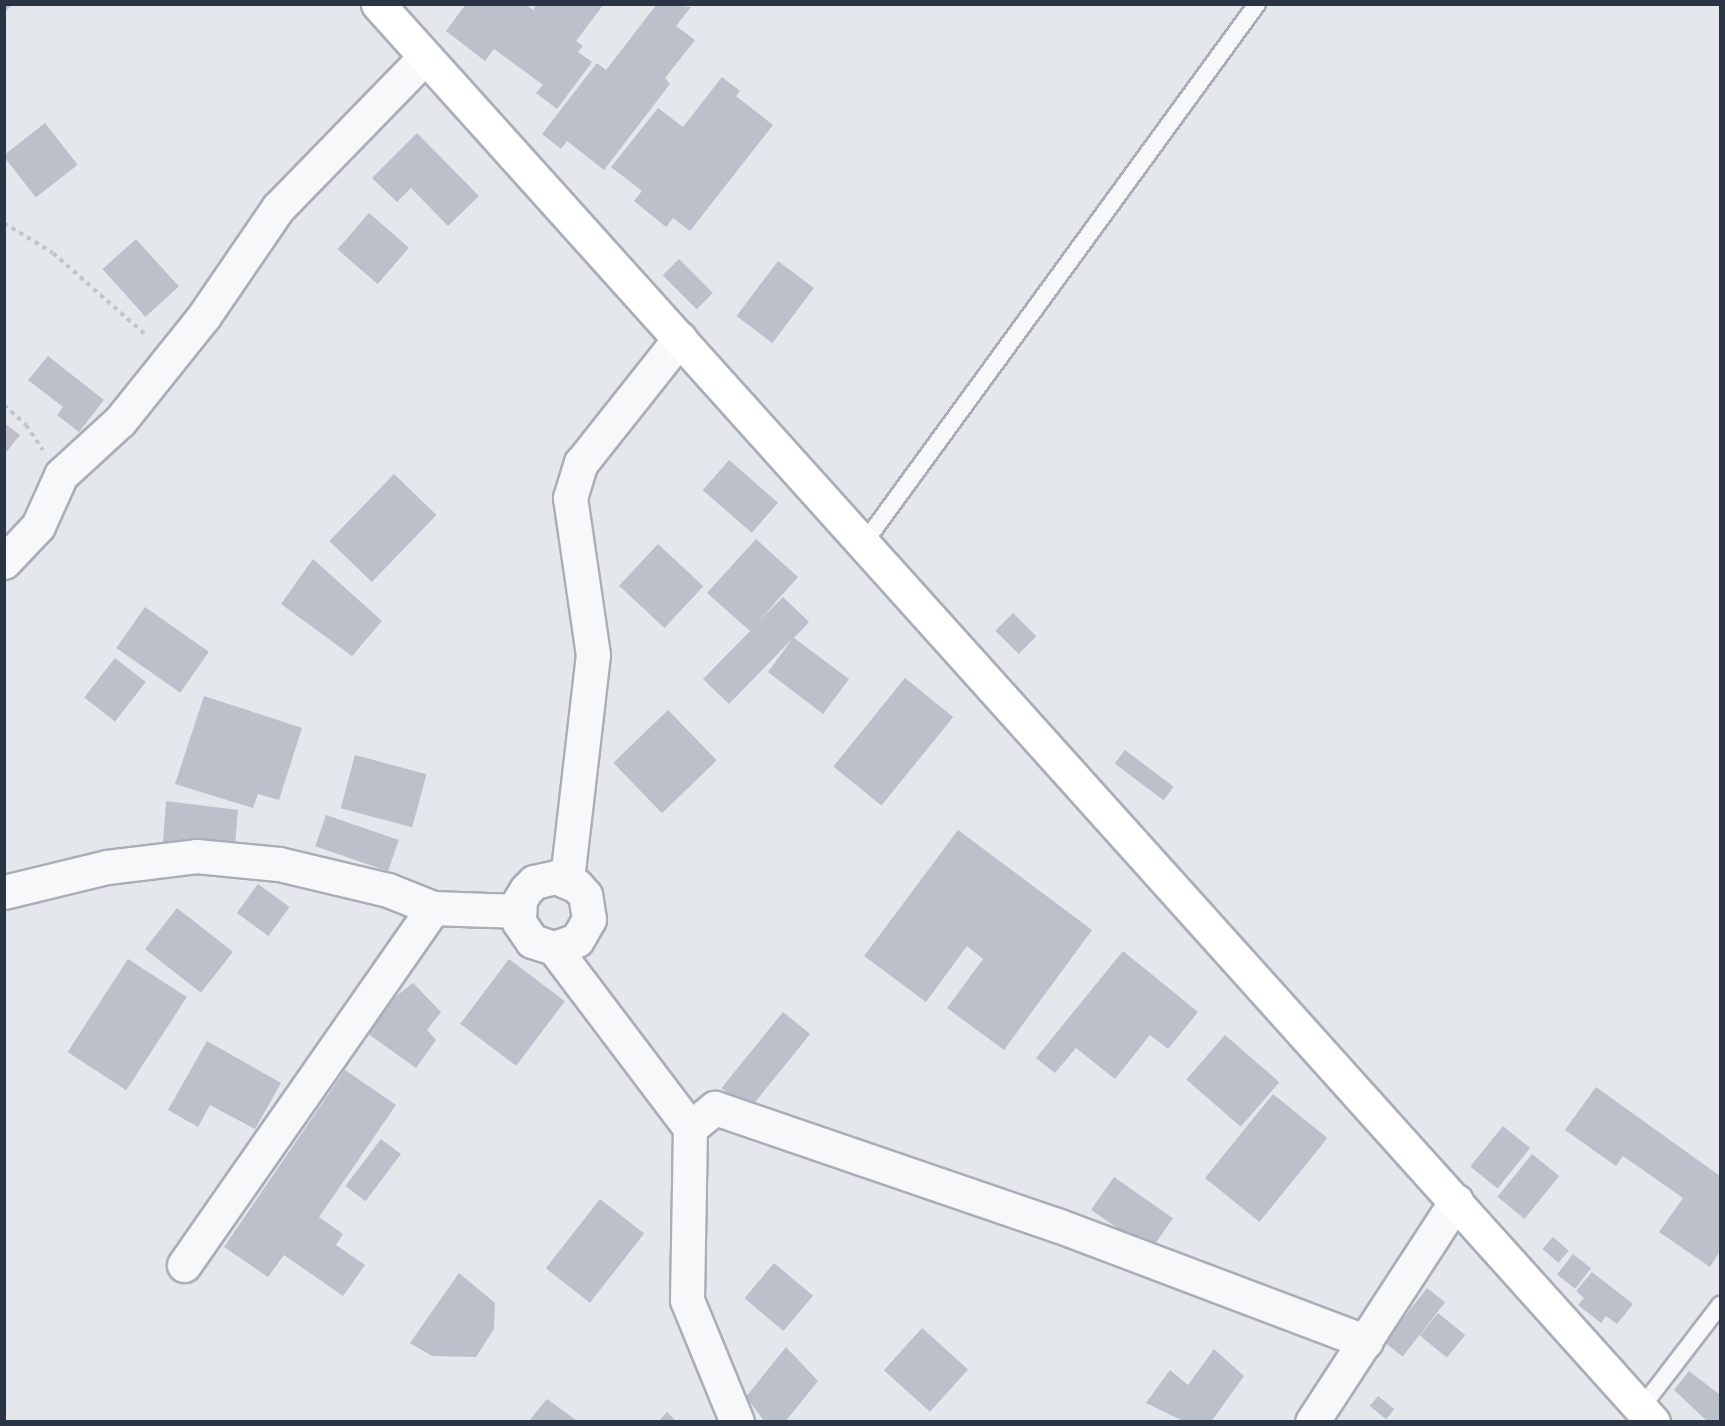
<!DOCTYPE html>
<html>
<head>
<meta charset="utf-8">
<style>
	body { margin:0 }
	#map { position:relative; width:1725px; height:1426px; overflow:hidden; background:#e4e7ec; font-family:"Alegreya Sans",sans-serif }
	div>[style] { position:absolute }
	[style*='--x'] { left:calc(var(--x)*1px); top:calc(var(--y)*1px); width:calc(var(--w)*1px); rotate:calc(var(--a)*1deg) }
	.building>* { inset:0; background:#bbc0ca; transform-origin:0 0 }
	.path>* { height:4px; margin-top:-2px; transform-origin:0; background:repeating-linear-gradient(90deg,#c2c5cb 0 4.5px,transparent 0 9px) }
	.roads { filter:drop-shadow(2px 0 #a9aeb7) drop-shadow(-2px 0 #a9aeb7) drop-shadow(0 2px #a9aeb7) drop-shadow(0 -2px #a9aeb7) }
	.service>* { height:16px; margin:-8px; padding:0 8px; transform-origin:8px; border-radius:8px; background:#f7f8fa }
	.minor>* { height:33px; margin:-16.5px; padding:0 16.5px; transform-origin:16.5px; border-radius:16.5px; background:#f7f8fa }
	.secondary>* { height:33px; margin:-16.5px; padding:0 16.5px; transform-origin:16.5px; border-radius:16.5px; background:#fff }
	span { translate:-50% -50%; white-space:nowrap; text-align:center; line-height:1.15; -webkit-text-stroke:4.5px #f4f6f9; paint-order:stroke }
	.frame { position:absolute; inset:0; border:6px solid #2b3445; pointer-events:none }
</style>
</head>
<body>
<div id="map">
	<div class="building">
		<div style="clip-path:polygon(4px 4px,13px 4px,4px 13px)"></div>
		<div style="clip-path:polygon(466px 4px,526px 4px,533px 10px,537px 4px,604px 4px,576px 41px,583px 46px,578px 52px,592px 62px,557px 109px,536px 93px,543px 85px,494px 49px,485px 61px,446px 31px)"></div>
		<div style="clip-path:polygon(657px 4px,691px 7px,676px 26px,695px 40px,665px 78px,670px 84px,604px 170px,567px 141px,561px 149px,542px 134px,597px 63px,606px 70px)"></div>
		<div style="clip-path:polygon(722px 77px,740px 91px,736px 96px,773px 125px,690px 231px,673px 218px,666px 227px,634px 201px,642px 191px,611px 167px,658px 108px,683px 127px)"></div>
		<div style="left:45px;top:123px;width:53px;height:53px;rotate:52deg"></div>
		<div style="clip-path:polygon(417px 133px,479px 196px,448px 226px,411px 188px,397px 202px,372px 178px)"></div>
		<div style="left:369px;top:213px;width:53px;height:48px;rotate:41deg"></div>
		<div style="left:136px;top:239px;width:64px;height:45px;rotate:48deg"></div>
		<div style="left:679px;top:259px;width:48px;height:23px;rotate:45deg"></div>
		<div style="left:778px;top:261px;width:45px;height:69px;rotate:37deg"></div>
		<div style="clip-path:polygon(48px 356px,104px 400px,79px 432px,57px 415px,63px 407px,28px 380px)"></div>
		<div style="clip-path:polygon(4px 423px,20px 435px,4px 455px)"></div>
		<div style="left:729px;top:460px;width:65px;height:40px;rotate:41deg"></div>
		<div style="left:394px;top:474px;width:59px;height:93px;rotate:44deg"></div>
		<div style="clip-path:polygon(756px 539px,798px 577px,759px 621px,783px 597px,809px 622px,794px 638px,849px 679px,823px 714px,768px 672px,793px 638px,729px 704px,703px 679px,750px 631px,707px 593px)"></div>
		<div style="left:658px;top:544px;width:62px;height:57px;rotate:43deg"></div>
		<div style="clip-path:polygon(313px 559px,382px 621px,352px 656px,281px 604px)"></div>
		<div style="left:145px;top:607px;width:78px;height:50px;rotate:35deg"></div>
		<div style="left:1013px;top:613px;width:33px;height:25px;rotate:45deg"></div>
		<div style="left:115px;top:658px;width:39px;height:50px;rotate:38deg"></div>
		<div style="left:905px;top:678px;width:62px;height:114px;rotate:39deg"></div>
		<div style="clip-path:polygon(204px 696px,302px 728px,279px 800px,258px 794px,253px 808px,175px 784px)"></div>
		<div style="left:668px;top:710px;width:70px;height:76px;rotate:46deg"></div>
		<div style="left:1125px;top:750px;width:61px;height:17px;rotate:37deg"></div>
		<div style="left:355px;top:755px;width:74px;height:55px;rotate:15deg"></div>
		<div style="clip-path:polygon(166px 801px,238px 810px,235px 845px,163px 842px)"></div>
		<div style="left:326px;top:815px;width:77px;height:33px;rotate:19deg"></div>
		<div style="clip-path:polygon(958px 830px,1092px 930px,1004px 1050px,947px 1008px,983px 959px,967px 946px,926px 1002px,864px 956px)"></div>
		<div style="left:258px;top:884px;width:39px;height:36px;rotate:36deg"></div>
		<div style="left:177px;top:908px;width:71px;height:52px;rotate:38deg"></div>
		<div style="clip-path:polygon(1123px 951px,1198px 1012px,1168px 1049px,1150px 1035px,1115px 1079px,1076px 1048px,1055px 1073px,1036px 1058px)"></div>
		<div style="left:128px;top:959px;width:70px;height:111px;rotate:33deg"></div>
		<div style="left:509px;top:959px;width:70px;height:81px;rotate:37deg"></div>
		<div style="clip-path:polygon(413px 983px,441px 1012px,427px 1030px,436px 1040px,416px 1068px,367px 1033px,390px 1001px)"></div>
		<div style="left:783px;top:1012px;width:35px;height:98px;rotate:39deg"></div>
		<div style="left:1225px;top:1035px;width:72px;height:59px;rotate:41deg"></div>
		<div style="clip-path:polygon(207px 1041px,281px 1083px,255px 1129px,210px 1105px,198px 1127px,168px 1110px)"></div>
		<div style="clip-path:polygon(345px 1070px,396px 1105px,319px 1217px,343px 1234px,336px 1245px,365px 1265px,343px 1296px,284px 1255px,268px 1277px,224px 1247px)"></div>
		<div style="clip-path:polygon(1596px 1087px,1720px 1176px,1720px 1251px,1710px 1267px,1659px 1232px,1683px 1198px,1623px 1156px,1616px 1166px,1565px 1130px)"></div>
		<div style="left:1273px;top:1094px;width:70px;height:108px;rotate:39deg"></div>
		<div style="left:1503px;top:1126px;width:35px;height:52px;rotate:39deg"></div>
		<div style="left:381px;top:1139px;width:25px;height:59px;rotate:37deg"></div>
		<div style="left:1532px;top:1154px;width:35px;height:55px;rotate:39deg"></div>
		<div style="left:1114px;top:1177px;width:72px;height:40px;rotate:35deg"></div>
		<div style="left:600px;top:1199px;width:56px;height:88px;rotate:38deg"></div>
		<div style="left:1553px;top:1237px;width:21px;height:16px;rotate:41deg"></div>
		<div style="left:1573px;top:1254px;width:23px;height:26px;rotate:38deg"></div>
		<div style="left:774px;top:1263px;width:51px;height:46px;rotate:40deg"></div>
		<div style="clip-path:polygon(1592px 1272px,1633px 1304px,1617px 1324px,1606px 1316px,1601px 1323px,1578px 1305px,1584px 1298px,1576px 1291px)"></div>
		<div style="clip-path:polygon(459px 1273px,495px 1303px,494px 1329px,476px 1357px,432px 1356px,410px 1343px)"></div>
		<div style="left:1427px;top:1288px;width:23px;height:69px;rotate:38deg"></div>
		<div style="left:1438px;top:1313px;width:35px;height:29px;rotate:39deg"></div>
		<div style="left:922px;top:1328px;width:62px;height:57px;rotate:42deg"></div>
		<div style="clip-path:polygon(786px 1347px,818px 1381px,785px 1422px,765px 1422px,746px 1397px)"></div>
		<div style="clip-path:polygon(1214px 1349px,1244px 1376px,1211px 1422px,1185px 1422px,1146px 1403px,1170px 1370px,1188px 1385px)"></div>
		<div style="clip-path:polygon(1689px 1371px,1720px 1395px,1720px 1422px,1708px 1422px,1674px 1390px)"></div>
		<div style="left:1378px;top:1396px;width:21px;height:13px;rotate:39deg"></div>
		<div style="clip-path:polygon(547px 1399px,579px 1422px,528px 1422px)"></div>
		<div style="clip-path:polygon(667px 1412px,677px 1422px,658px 1422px)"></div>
	</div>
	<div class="path">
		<div style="--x:4;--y:223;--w:57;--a:31.5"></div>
		<div style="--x:53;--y:253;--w:125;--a:41.4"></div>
		<div style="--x:4;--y:405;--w:30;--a:42"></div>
		<div style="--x:26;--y:425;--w:30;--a:56"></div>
	</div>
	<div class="roads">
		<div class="service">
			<div style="--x:864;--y:543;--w:667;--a:-53.9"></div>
			<div style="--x:1641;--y:1408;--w:130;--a:-52.5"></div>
		</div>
		<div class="minor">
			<div style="--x:4;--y:562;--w:50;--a:-46.6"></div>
			<div style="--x:38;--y:526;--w:56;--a:-65.7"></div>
			<div style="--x:61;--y:475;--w:80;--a:-42.5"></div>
			<div style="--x:120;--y:421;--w:134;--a:-51.3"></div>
			<div style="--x:204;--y:316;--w:131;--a:-55.6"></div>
			<div style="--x:278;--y:208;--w:211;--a:-45.8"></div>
			<div style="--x:567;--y:879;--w:226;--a:-83.4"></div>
			<div style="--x:593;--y:655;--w:159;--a:-98.3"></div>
			<div style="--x:570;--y:498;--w:37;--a:-73"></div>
			<div style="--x:581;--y:463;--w:159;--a:-51.6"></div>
			<div style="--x:4;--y:892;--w:106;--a:-13.6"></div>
			<div style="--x:107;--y:867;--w:90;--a:-7"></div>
			<div style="--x:196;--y:856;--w:83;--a:5.5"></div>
			<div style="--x:279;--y:864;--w:112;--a:13.4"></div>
			<div style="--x:388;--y:890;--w:48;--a:21.8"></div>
			<div style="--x:433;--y:908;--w:85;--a:2"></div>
			<div style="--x:554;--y:948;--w:24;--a:-19"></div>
			<div style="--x:577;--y:940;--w:24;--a:-60"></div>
			<div style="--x:589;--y:919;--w:24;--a:-99"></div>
			<div style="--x:585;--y:895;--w:12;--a:-132"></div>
			<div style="--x:577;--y:886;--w:23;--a:-157"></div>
			<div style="--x:556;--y:877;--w:23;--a:167"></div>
			<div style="--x:534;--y:882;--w:11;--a:135"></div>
			<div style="--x:526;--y:890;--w:12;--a:121"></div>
			<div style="--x:520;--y:900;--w:22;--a:93"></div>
			<div style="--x:519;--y:922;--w:23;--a:56"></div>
			<div style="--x:532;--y:941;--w:23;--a:18"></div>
			<div style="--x:554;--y:948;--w:226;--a:52.9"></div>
			<div style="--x:690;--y:1128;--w:172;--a:91"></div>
			<div style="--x:687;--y:1300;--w:132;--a:67.7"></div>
			<div style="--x:690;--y:1128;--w:32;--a:-39"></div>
			<div style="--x:715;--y:1108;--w:361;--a:18.9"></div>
			<div style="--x:1057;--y:1225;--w:330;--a:20.7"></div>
			<div style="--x:184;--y:1265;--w:435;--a:-55.1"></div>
			<div style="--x:1312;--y:1422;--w:264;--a:-56.9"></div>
		</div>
		<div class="secondary">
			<div style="--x:378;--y:4;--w:1907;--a:48.04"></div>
		</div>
	</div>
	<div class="frame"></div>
</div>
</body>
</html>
